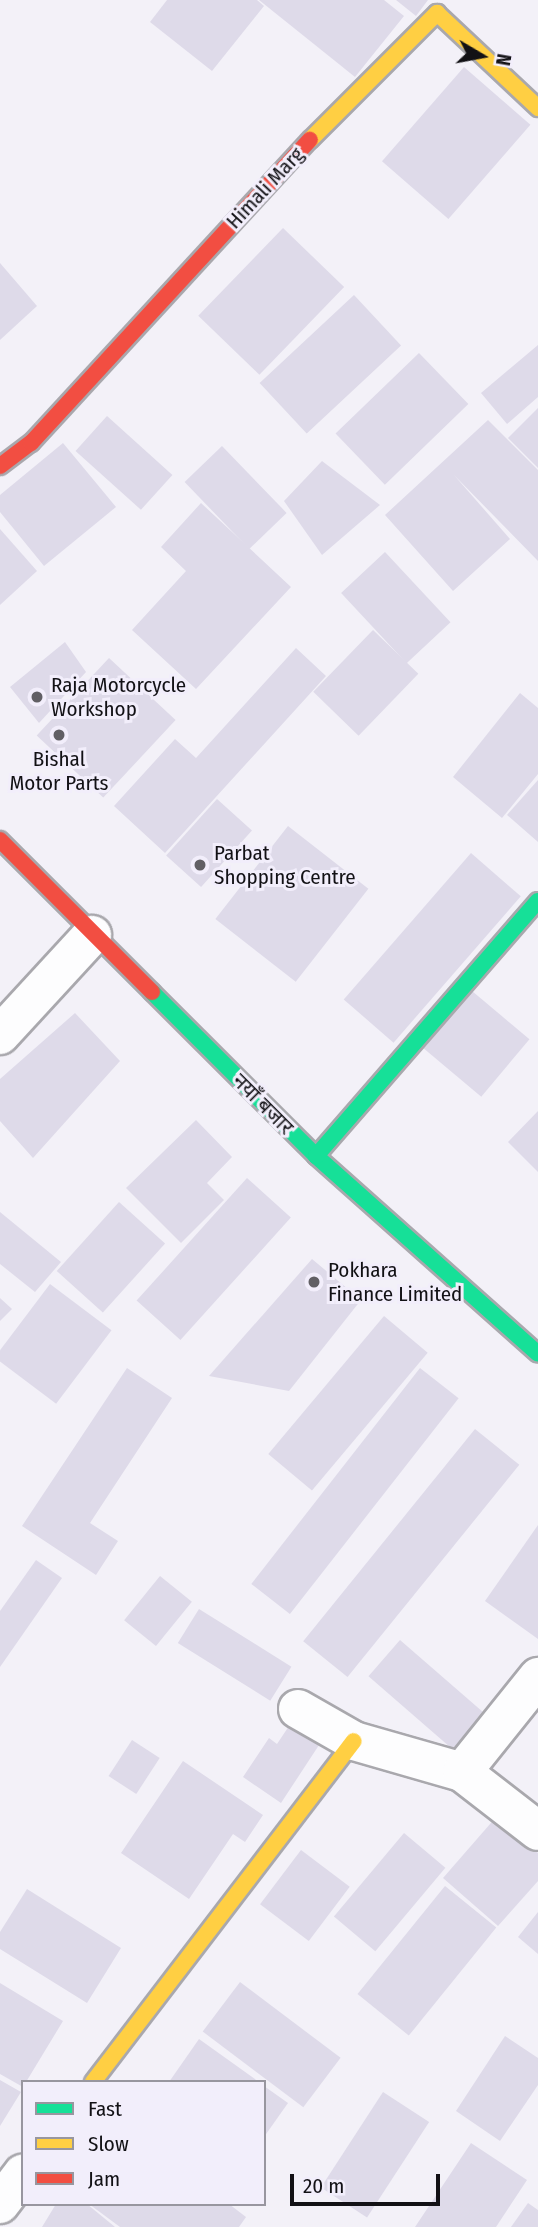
<!DOCTYPE html>
<html>
<head>
<meta charset="utf-8">
<style>
	body { margin:0 }
	#map { position:relative; width:538px; height:2227px; overflow:hidden; background:#f3f1f8; font-family:"Fira Sans Condensed","Noto Sans Devanagari",sans-serif }
	div>[style] { position:absolute }
	[style*='--x'] { left:calc(var(--x)*1px); top:calc(var(--y)*1px); width:calc(var(--w)*1px); rotate:calc(var(--a)*1deg) }
	.building>* { inset:0; background:#dedae9; transform-origin:0 0 }
	.roads { filter:drop-shadow(2px 0 #a9a8ad) drop-shadow(-2px 0 #a9a8ad) drop-shadow(0 2px #a9a8ad) drop-shadow(0 -2px #a9a8ad) }
	.street>* { height:38px; margin:-19px; padding:0 19px; transform-origin:19px; border-radius:19px; background:#fdfdfe }
	.fast>* { height:16px; margin:-8px; padding:0 8px; transform-origin:8px; border-radius:8px; background:#16e098 }
	.slow>* { height:16px; margin:-8px; padding:0 8px; transform-origin:8px; border-radius:8px; background:#ffcf43 }
	.jam>* { height:16px; margin:-8px; padding:0 8px; transform-origin:8px; border-radius:8px; background:#f24e42 }
	.dots>* { width:19px; height:19px; translate:-50% -50%; box-sizing:border-box; border:4px solid #f2eefb; border-radius:50% }
	span { translate:-50% -50%; white-space:nowrap; text-align:center; line-height:1.15; -webkit-text-stroke:6px #f2eefb; paint-order:stroke }
	.street-label { font-size:21px; color:#121115 }
	.poi-label { font-size:21px; color:#121115 }
	.left { translate:0 -50%; text-align:left }
	.legend { position:absolute; left:21px; top:2080px; width:245px; height:126px; box-sizing:border-box; background:#f2eefb; border:2px solid #98969f; margin:0; padding:9px 12px; list-style:none; font-size:21px; color:#121115 }
	.legend li { display:flex; align-items:center; gap:14px; height:35px }
	.legend b { width:35px; border:2px solid #98969f }
	.north { position:absolute; left:447px; top:21px; width:70px; height:70px; -webkit-text-stroke:5px #f2eefb; paint-order:stroke; rotate:100deg; font-size:19px; font-weight:700; line-height:28px; text-align:center; color:#121115 }
	.north::after { content:''; display:block; margin:auto; width:24px; height:32px; background:#121115; clip-path:polygon(50% 0,100% 100%,50% 72%,0 100%) }
	.scale { position:absolute; left:290px; top:2174px; width:150px; height:32px; box-sizing:border-box; border:4px solid #121115; border-top:0; padding-left:9px; font-size:21px; line-height:24px; white-space:nowrap; color:#121115; -webkit-text-stroke:5px #f2eefb; paint-order:stroke }
</style>
</head>
<body>
<div id="map">
	<div class="building">
		<div style="clip-path:polygon(167px 0,257px 0,264px 6px,212px 71px,150px 22px)"></div>
		<div style="clip-path:polygon(259px 0,384px 0,404px 16px,355px 77px)"></div>
		<div style="clip-path:polygon(396px 0,428px 0,416px 16px)"></div>
		<div style="left:464px;top:67px;width:88px;height:125px;rotate:41deg"></div>
		<div style="left:283px;top:228px;width:85px;height:122px;rotate:44deg"></div>
		<div style="clip-path:polygon(0 263px,37px 306px,0 340px)"></div>
		<div style="left:354px;top:295px;width:69px;height:129px;rotate:47deg"></div>
		<div style="clip-path:polygon(538px 345px,538px 397px,507px 424px,481px 393px)"></div>
		<div style="left:419px;top:353px;width:71px;height:116px;rotate:46deg"></div>
		<div style="clip-path:polygon(538px 408px,538px 468px,508px 438px)"></div>
		<div style="left:107px;top:416px;width:88px;height:47px;rotate:42deg"></div>
		<div style="clip-path:polygon(488px 420px,538px 470px,538px 561px,454px 475px,510px 539px,453px 591px,385px 515px)"></div>
		<div style="clip-path:polygon(63px 443px,116px 507px,44px 566px,0 512px,0 495px)"></div>
		<div style="left:222px;top:446px;width:93px;height:52px;rotate:46deg"></div>
		<div style="clip-path:polygon(322px 461px,380px 505px,322px 555px,284px 501px)"></div>
		<div style="clip-path:polygon(201px 503px,291px 587px,196px 689px,132px 630px,186px 571px,161px 547px)"></div>
		<div style="clip-path:polygon(0 529px,37px 571px,0 605px)"></div>
		<div style="left:385px;top:552px;width:96px;height:60px;rotate:47deg"></div>
		<div style="left:373px;top:630px;width:63px;height:86px;rotate:44deg"></div>
		<div style="clip-path:polygon(65px 642px,86px 672px,39px 723px,10px 687px)"></div>
		<div style="clip-path:polygon(296px 648px,326px 676px,165px 853px,114px 806px,175px 739px,196px 758px)"></div>
		<div style="left:109px;top:658px;width:91px;height:106px;rotate:43deg"></div>
		<div style="clip-path:polygon(520px 693px,538px 708px,538px 774px,502px 818px,453px 777px)"></div>
		<div style="clip-path:polygon(538px 780px,538px 842px,507px 815px)"></div>
		<div style="left:217px;top:799px;width:47px;height:76px;rotate:42deg"></div>
		<div style="left:288px;top:826px;width:102px;height:118px;rotate:38deg"></div>
		<div style="left:471px;top:853px;width:66px;height:194px;rotate:41deg"></div>
		<div style="left:472px;top:991px;width:75px;height:75px;rotate:40deg"></div>
		<div style="clip-path:polygon(75px 1013px,120px 1061px,33px 1158px,0 1121px,0 1079px)"></div>
		<div style="clip-path:polygon(538px 1111px,538px 1172px,508px 1142px)"></div>
		<div style="clip-path:polygon(196px 1120px,232px 1157px,207px 1183px,224px 1200px,181px 1243px,126px 1188px)"></div>
		<div style="left:247px;top:1178px;width:59px;height:165px;rotate:42deg"></div>
		<div style="left:119px;top:1202px;width:62px;height:93px;rotate:42deg"></div>
		<div style="clip-path:polygon(0 1212px,61px 1262px,35px 1292px,0 1264px)"></div>
		<div style="clip-path:polygon(312px 1259px,361px 1300px,289px 1391px,209px 1376px)"></div>
		<div style="left:50px;top:1284px;width:77px;height:92px;rotate:37deg"></div>
		<div style="clip-path:polygon(0 1298px,12px 1309px,0 1321px)"></div>
		<div style="left:384px;top:1316px;width:57px;height:180px;rotate:40deg"></div>
		<div style="clip-path:polygon(127px 1368px,172px 1398px,90px 1523px,118px 1541px,96px 1575px,22px 1526px)"></div>
		<div style="left:420px;top:1368px;width:49px;height:274px;rotate:38deg"></div>
		<div style="left:475px;top:1429px;width:57px;height:273px;rotate:39deg"></div>
		<div style="clip-path:polygon(538px 1525px,538px 1639px,485px 1601px)"></div>
		<div style="clip-path:polygon(36px 1560px,62px 1578px,0 1667px,0 1611px)"></div>
		<div style="left:160px;top:1576px;width:41px;height:57px;rotate:39deg"></div>
		<div style="left:199px;top:1609px;width:109px;height:40px;rotate:32deg"></div>
		<div style="left:400px;top:1640px;width:111px;height:48px;rotate:41deg"></div>
		<div style="clip-path:polygon(291px 1723px,321px 1742px,281px 1803px,243px 1777px,269px 1738px,277px 1744px)"></div>
		<div style="left:132px;top:1740px;width:33px;height:43px;rotate:33deg"></div>
		<div style="clip-path:polygon(183px 1761px,263px 1815px,245px 1842px,233px 1834px,189px 1899px,121px 1853px)"></div>
		<div style="clip-path:polygon(497px 1816px,538px 1853px,538px 1881px,498px 1926px,443px 1878px)"></div>
		<div style="left:404px;top:1833px;width:54px;height:109px;rotate:40deg"></div>
		<div style="left:301px;top:1850px;width:61px;height:68px;rotate:37deg"></div>
		<div style="left:445px;top:1886px;width:66px;height:139px;rotate:39deg"></div>
		<div style="clip-path:polygon(27px 1889px,121px 1948px,87px 2003px,0 1949px,0 1932px)"></div>
		<div style="clip-path:polygon(538px 1912px,538px 1954px,518px 1937px)"></div>
		<div style="left:240px;top:1982px;width:126px;height:62px;rotate:37deg"></div>
		<div style="clip-path:polygon(0 1983px,63px 2021px,23px 2087px,0 2074px)"></div>
		<div style="clip-path:polygon(505px 2036px,538px 2058px,538px 2085px,500px 2141px,456px 2111px)"></div>
		<div style="clip-path:polygon(199px 2039px,259px 2082px,169px 2082px)"></div>
		<div style="clip-path:polygon(0 2080px,21px 2092px,0 2126px)"></div>
		<div style="clip-path:polygon(264px 2086px,288px 2103px,264px 2137px)"></div>
		<div style="left:383px;top:2092px;width:55px;height:114px;rotate:33deg"></div>
		<div style="clip-path:polygon(471px 2143px,527px 2180px,496px 2227px,415px 2227px)"></div>
		<div style="clip-path:polygon(528px 2203px,538px 2210px,538px 2227px,511px 2227px)"></div>
		<div style="clip-path:polygon(56px 2204px,87px 2204px,115px 2227px,42px 2227px)"></div>
		<div style="clip-path:polygon(89px 2204px,229px 2204px,246px 2217px,239px 2227px,120px 2227px)"></div>
	</div>
	<div class="roads">
		<div class="street">
			<div style="--x:0;--y:1035;--w:136;--a:-47.4"></div>
			<div style="--x:298;--y:1709;--w:64;--a:29.7"></div>
			<div style="--x:354;--y:1741;--w:112;--a:16"></div>
			<div style="--x:462;--y:1772;--w:96;--a:37.8"></div>
			<div style="--x:462;--y:1772;--w:122;--a:-51.3"></div>
			<div style="--x:0;--y:2204;--w:38;--a:-53"></div>
		</div>
		<div class="fast">
			<div style="--x:152;--y:992;--w:232;--a:45"></div>
			<div style="--x:316;--y:1156;--w:297;--a:41.7"></div>
			<div style="--x:316;--y:1156;--w:338;--a:-49"></div>
		</div>
		<div class="slow">
			<div style="--x:310;--y:140;--w:180;--a:-45"></div>
			<div style="--x:437;--y:13;--w:139;--a:43.2"></div>
			<div style="--x:93;--y:2082;--w:429;--a:-52.6"></div>
		</div>
		<div class="jam">
			<div style="--x:0;--y:466;--w:39;--a:-37"></div>
			<div style="--x:31;--y:443;--w:412;--a:-47.4"></div>
			<div style="--x:0;--y:840;--w:215;--a:45"></div>
		</div>
	</div>
	<div class="dots">
		<div style="left:37px;top:697px;background:#615f64"></div>
		<div style="left:59px;top:735px;background:#615f64"></div>
		<div style="left:200px;top:865px;background:#615f64"></div>
		<div style="left:314px;top:1282px;background:#615f64"></div>
	</div>
	<div class="street-label">
		<span style="left:265px;top:188px;rotate:-47deg">Himali Marg</span>
		<span style="left:263px;top:1104px;rotate:45deg">नयाँ बजार</span>
	</div>
	<div class="poi-label">
		<span class="left" style="left:51px;top:697px">Raja Motorcycle<br>Workshop</span>
		<span style="left:59px;top:771px">Bishal<br>Motor Parts</span>
		<span class="left" style="left:214px;top:865px">Parbat<br>Shopping Centre</span>
		<span class="left" style="left:328px;top:1282px">Pokhara<br>Finance Limited</span>
	</div>
	<ul class="legend">
	<li><b style="height:9px;background:#16e098"></b>Fast</li>
	<li><b style="height:9px;background:#ffcf43"></b>Slow</li>
	<li><b style="height:9px;background:#f24e42"></b>Jam</li>
	</ul>
	<div class="north">N</div>
	<div class="scale">20 m</div>
</div>
</body>
</html>
